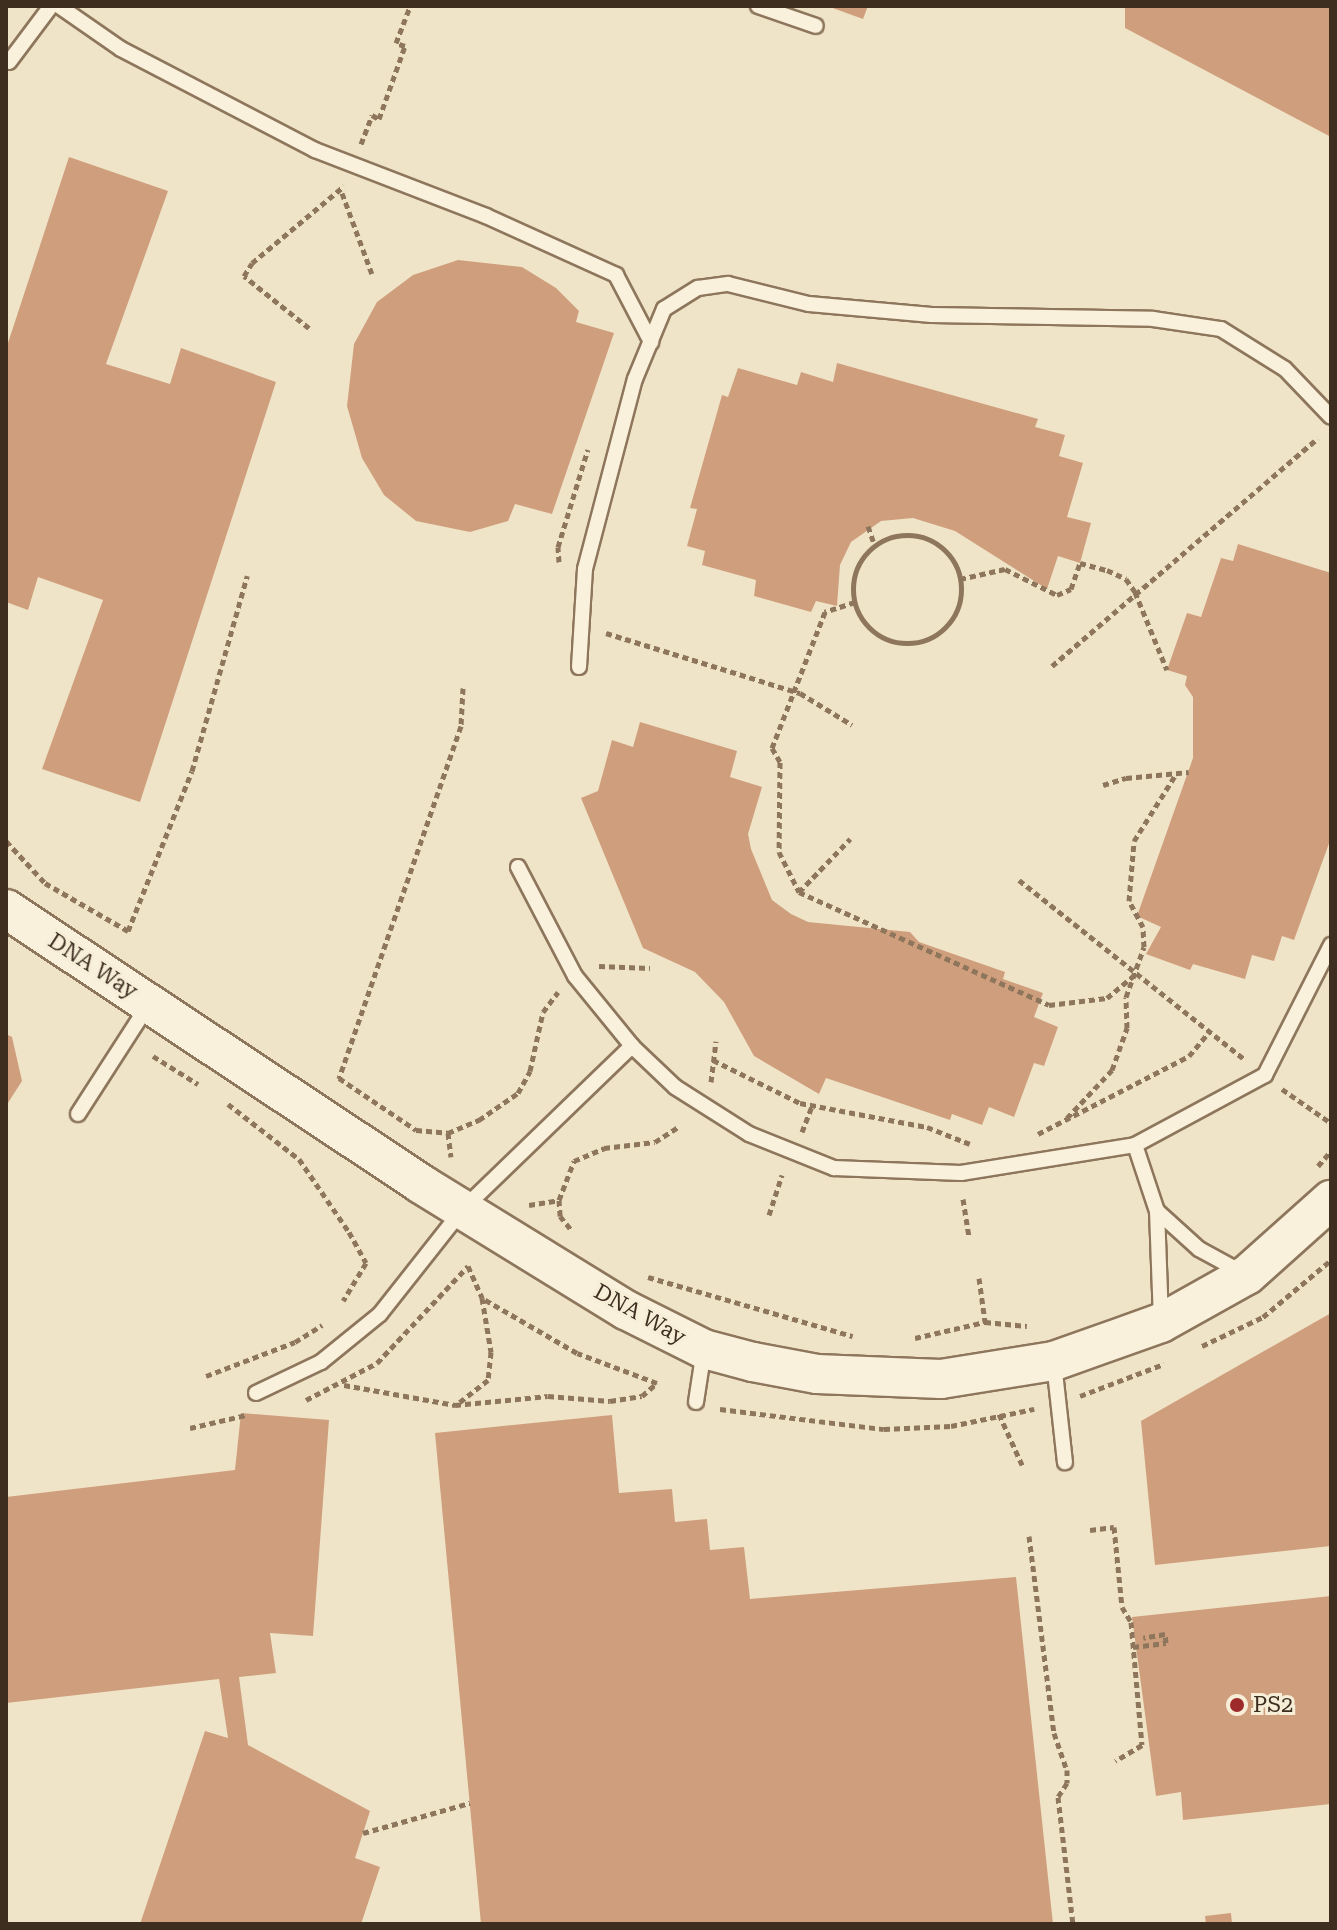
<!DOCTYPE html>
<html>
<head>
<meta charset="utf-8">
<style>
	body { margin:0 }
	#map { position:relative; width:1337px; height:1930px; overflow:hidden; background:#f0e4c8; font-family:"Roboto Serif",serif }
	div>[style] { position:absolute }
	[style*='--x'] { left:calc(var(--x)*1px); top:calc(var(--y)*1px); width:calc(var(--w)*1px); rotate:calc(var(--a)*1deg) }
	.building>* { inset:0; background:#cf9f7d }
	.path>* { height:5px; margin-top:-2.5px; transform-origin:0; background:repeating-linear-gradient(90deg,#8d765c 0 6px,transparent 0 10px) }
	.path>.ring { margin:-2.5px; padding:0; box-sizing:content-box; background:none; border:5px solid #8d765c; border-radius:50% }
	.roads { filter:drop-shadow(2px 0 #8d765c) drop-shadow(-2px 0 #8d765c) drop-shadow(0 2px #8d765c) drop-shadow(0 -2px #8d765c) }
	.lane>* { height:14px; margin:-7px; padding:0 7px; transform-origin:7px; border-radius:7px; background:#faf1dc }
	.secondary>* { height:38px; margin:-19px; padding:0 19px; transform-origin:19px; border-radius:19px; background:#faf1dc }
	.dots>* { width:22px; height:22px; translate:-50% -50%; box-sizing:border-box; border:4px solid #f7eed8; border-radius:50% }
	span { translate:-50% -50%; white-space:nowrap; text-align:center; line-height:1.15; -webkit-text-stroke:6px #f7eed8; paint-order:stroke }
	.street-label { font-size:22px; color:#3d2e20 }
	.poi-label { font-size:22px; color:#3d2e20 }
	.left { translate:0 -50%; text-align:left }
	.frame { position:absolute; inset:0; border:8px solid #3d2e20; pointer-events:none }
</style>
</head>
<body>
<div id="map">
	<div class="building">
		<div style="clip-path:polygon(827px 6px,868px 6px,863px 19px)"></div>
		<div style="clip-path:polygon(1125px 6px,1331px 6px,1331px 137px,1125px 28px)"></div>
		<div style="clip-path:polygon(69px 157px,168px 191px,106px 364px,170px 384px,181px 348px,276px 382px,140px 802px,42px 769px,103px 600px,38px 577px,28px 610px,6px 602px,6px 349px)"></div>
		<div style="clip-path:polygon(458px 260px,522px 267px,556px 288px,579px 311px,576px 322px,614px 333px,552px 514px,515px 504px,508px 521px,470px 532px,416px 521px,384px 495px,362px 458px,347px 406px,354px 344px,377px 302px,413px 275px)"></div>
		<div style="clip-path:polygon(837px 363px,1038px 419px,1035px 427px,1065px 435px,1059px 456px,1083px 463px,1067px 517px,1091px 523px,1080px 563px,1058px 556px,1047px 589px,955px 531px,913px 518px,881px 521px,851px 542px,840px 565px,837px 606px,816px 601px,811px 612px,754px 596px,756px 580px,702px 565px,705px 551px,687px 546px,697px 509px,690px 508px,722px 395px,728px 397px,738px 368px,797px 385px,801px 372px,833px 382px)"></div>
		<div style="clip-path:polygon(1238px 544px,1331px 573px,1331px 838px,1294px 940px,1282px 936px,1274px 961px,1252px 955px,1245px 979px,1193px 964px,1190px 970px,1146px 954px,1161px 927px,1137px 916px,1193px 758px,1193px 697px,1185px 685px,1187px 676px,1167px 670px,1187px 613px,1201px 617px,1221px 558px,1233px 561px)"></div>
		<div style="clip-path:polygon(640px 722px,737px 751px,730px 777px,762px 787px,748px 834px,751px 849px,772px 900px,791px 914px,808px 922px,910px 932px,919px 942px,1005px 972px,1003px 979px,1043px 993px,1034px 1017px,1058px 1027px,1044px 1066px,1034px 1063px,1014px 1117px,989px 1107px,982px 1125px,952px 1114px,950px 1120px,826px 1078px,819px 1094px,754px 1056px,724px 1002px,695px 972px,643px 948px,581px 798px,598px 791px,612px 740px,633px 747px)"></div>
		<div style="clip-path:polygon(6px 1034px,12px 1037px,22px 1081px,6px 1106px)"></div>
		<div style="clip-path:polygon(1331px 1313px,1331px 1546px,1155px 1565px,1141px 1421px)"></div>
		<div style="clip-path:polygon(241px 1413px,329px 1420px,313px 1636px,270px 1633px,276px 1673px,239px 1677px,248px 1745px,370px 1811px,355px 1858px,380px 1867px,361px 1924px,140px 1924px,205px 1731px,228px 1738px,219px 1679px,6px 1703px,6px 1497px,235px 1470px)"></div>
		<div style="clip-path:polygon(612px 1415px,619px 1493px,672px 1489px,675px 1522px,707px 1519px,710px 1550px,744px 1547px,750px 1599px,1016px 1577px,1053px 1924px,481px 1924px,435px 1433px)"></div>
		<div style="clip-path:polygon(1331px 1596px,1331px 1804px,1183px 1820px,1181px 1792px,1156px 1796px,1132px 1617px)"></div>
		<div style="clip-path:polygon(1231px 1913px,1232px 1924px,1206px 1924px,1205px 1916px)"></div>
	</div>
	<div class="path">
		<div style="--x:361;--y:144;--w:31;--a:-69"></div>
		<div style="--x:372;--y:115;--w:8;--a:30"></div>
		<div style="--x:379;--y:119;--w:77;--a:-70.4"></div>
		<div style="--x:405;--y:46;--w:9;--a:-162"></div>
		<div style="--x:396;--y:43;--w:40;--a:-69"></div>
		<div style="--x:342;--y:193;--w:86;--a:69.7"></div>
		<div style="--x:309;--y:328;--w:83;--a:-141.3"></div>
		<div style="--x:244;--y:276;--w:15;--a:-58"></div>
		<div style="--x:252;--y:263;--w:120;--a:-39.9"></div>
		<div style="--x:868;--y:526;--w:21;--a:71"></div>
		<div class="ring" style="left:853px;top:535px;width:103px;height:103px"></div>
		<div style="--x:559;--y:562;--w:15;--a:-94"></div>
		<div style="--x:558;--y:547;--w:102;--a:-73"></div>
		<div style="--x:960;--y:579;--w:46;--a:-12.5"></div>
		<div style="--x:1005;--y:569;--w:58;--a:26.6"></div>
		<div style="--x:1057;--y:595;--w:15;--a:-23"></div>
		<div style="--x:1071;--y:589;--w:28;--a:-71"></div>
		<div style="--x:1080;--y:563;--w:28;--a:15"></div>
		<div style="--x:1107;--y:570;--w:21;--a:25"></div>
		<div style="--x:1126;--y:579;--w:16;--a:55"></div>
		<div style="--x:1135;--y:592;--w:84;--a:67.7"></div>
		<div style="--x:855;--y:602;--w:32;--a:162"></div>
		<div style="--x:825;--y:612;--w:146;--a:111.3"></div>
		<div style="--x:772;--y:748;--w:16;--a:60"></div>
		<div style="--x:780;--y:762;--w:90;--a:90.6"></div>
		<div style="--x:779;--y:852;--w:45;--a:63.4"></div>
		<div style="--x:799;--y:892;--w:274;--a:24.3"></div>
		<div style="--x:1049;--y:1005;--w:58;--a:-6.9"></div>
		<div style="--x:1107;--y:998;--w:38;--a:-40"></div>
		<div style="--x:606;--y:633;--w:203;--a:17.2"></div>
		<div style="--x:800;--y:693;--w:61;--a:31.6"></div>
		<div style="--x:1052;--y:666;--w:350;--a:-40.6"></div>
		<div style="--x:463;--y:688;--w:38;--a:93"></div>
		<div style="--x:461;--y:726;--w:373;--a:109.1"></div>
		<div style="--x:339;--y:1078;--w:93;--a:34"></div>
		<div style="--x:416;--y:1130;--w:32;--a:5"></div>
		<div style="--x:448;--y:1133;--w:34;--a:-23"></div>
		<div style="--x:479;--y:1120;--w:47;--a:-34.7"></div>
		<div style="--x:518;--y:1093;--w:25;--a:-61"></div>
		<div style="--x:530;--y:1071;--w:60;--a:-77.6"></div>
		<div style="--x:543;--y:1012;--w:25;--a:-53"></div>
		<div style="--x:1103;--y:785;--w:24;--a:-17"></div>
		<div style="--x:1126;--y:778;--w:63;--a:-5.4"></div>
		<div style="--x:6;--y:841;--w:57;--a:47.1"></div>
		<div style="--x:45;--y:883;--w:96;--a:30"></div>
		<div style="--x:128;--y:931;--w:172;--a:-68.2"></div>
		<div style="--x:192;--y:771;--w:203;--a:-74.2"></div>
		<div style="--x:1019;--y:880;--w:288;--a:38.5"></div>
		<div style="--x:799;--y:892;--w:74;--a:-46.1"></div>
		<div style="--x:599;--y:966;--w:51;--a:2.2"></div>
		<div style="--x:153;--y:1056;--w:53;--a:31.9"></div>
		<div style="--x:713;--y:1060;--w:97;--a:26.3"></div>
		<div style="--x:800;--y:1103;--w:129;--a:10.7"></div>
		<div style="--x:927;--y:1127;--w:46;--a:21.6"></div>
		<div style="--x:711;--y:1082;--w:41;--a:-83"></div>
		<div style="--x:1282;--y:1089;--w:60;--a:34.8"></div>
		<div style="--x:228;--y:1104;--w:90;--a:37.8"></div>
		<div style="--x:299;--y:1159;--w:88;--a:55.6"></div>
		<div style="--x:349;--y:1232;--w:35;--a:61"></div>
		<div style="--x:366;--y:1263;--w:44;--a:121.2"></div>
		<div style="--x:1067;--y:1118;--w:66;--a:-46.8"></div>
		<div style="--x:1112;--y:1070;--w:45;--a:-70.3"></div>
		<div style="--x:1127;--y:1028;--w:31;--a:-92"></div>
		<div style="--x:1126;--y:997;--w:53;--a:-70.2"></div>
		<div style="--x:1144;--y:947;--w:20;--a:-93"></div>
		<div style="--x:1143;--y:927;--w:30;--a:-118"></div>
		<div style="--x:1129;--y:901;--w:60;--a:-85.2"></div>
		<div style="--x:1134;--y:841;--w:79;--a:-57.9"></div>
		<div style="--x:802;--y:1132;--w:28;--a:-69"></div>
		<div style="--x:448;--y:1133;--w:24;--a:83"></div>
		<div style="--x:1038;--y:1134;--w:170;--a:-27.3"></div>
		<div style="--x:1189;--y:1056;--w:33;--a:-50"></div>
		<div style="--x:1318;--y:1166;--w:20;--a:-49"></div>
		<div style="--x:963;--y:1199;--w:37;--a:81"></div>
		<div style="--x:559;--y:1200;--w:16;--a:86"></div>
		<div style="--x:560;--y:1216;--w:19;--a:51"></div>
		<div style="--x:529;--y:1205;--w:30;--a:-9"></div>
		<div style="--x:559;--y:1200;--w:42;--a:-69"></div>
		<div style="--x:574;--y:1161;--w:33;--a:-23"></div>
		<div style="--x:604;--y:1148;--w:51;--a:-6.7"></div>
		<div style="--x:655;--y:1142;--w:27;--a:-33"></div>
		<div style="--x:769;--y:1215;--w:42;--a:-72"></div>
		<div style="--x:648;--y:1277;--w:213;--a:16.1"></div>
		<div style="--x:979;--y:1278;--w:44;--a:82.2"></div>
		<div style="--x:915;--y:1338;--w:72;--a:-12.9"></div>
		<div style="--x:985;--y:1322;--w:42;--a:5.4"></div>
		<div style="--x:1202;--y:1346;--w:68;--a:-25.4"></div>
		<div style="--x:1263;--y:1317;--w:89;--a:-40"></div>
		<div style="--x:206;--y:1376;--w:95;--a:-20.9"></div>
		<div style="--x:295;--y:1342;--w:32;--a:-32"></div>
		<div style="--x:344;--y:1385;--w:113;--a:10.2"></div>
		<div style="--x:455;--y:1405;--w:93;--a:-5.5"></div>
		<div style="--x:548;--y:1396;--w:62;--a:4.6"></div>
		<div style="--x:610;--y:1401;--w:32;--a:-9"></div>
		<div style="--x:642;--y:1396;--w:20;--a:-41"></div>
		<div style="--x:657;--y:1383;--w:85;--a:-159.4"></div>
		<div style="--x:577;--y:1353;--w:110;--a:-149.9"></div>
		<div style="--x:1080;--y:1396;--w:90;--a:-20.9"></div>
		<div style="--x:306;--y:1400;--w:80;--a:-27.5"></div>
		<div style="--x:377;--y:1363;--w:133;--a:-46.8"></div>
		<div style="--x:468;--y:1266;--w:35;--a:66"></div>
		<div style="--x:482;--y:1298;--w:55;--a:80.5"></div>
		<div style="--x:491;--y:1352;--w:28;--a:96"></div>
		<div style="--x:488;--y:1380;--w:41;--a:142"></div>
		<div style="--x:720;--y:1409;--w:165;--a:7"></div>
		<div style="--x:884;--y:1429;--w:67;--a:-2.6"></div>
		<div style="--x:951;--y:1426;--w:85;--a:-11.6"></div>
		<div style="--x:999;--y:1414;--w:58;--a:65.6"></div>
		<div style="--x:190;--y:1428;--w:57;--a:-13.1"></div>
		<div style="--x:1090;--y:1530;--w:24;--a:-7"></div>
		<div style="--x:1114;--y:1527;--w:80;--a:84.3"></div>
		<div style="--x:1122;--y:1607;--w:17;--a:59"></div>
		<div style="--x:1131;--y:1622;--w:123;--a:84.9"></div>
		<div style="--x:1142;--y:1745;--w:31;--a:149"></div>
		<div style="--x:1029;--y:1536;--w:199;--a:82.8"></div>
		<div style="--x:1054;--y:1733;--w:39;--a:71"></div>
		<div style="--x:1067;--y:1770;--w:13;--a:90"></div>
		<div style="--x:1067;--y:1783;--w:17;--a:123"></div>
		<div style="--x:1058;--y:1797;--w:128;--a:83.3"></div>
		<div style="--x:1133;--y:1647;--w:33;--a:-7"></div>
		<div style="--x:1166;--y:1643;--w:9;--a:-96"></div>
		<div style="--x:1165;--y:1634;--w:22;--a:170"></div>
		<div style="--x:363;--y:1833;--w:111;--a:-15.7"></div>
	</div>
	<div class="roads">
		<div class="lane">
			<div style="--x:59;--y:6;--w:75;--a:34.7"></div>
			<div style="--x:121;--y:49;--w:219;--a:27.5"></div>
			<div style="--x:315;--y:150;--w:183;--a:21.1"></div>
			<div style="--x:486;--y:216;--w:143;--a:24.4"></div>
			<div style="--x:616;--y:275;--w:76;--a:62.4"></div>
			<div style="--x:758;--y:6;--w:61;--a:19"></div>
			<div style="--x:9;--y:62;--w:70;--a:-53.1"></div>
			<div style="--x:579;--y:667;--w:98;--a:-86.5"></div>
			<div style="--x:585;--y:569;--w:196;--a:-75.3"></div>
			<div style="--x:635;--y:379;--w:76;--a:-67.5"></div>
			<div style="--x:664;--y:309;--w:40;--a:-32"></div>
			<div style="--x:698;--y:288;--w:30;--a:-8"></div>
			<div style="--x:728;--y:284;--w:83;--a:13.9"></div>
			<div style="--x:809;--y:304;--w:123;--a:5.1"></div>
			<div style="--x:932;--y:315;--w:221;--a:1"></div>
			<div style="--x:1153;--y:319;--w:69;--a:8.4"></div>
			<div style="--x:1221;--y:329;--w:75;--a:32"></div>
			<div style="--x:1285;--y:369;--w:66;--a:46.2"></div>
			<div style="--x:518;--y:867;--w:123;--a:62.4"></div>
			<div style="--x:575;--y:976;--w:90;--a:50.8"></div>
			<div style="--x:632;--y:1046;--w:59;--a:43.6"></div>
			<div style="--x:675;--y:1087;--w:88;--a:32.4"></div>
			<div style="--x:749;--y:1134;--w:92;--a:21.8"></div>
			<div style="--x:834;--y:1168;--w:127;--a:2.3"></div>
			<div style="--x:961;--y:1173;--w:176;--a:-9.1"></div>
			<div style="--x:1135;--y:1145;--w:148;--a:-28.3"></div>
			<div style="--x:1265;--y:1075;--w:146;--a:-63.1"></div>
			<div style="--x:78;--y:1114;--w:131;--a:-57.2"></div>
			<div style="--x:1135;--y:1145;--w:70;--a:71.6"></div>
			<div style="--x:1157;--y:1211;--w:109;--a:87.9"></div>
			<div style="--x:1157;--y:1211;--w:57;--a:42.1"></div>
			<div style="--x:1199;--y:1249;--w:50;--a:28.6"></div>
			<div style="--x:1054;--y:1363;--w:100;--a:83.7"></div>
			<div style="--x:256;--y:1393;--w:72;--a:-25.5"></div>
			<div style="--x:321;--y:1362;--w:76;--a:-39.1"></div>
			<div style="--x:380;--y:1314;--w:134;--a:-51.7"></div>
			<div style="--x:463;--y:1209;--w:235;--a:-44"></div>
			<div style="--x:696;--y:1402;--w:53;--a:-81.3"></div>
		</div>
		<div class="secondary">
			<div style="--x:6;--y:909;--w:498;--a:33.5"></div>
			<div style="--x:421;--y:1184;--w:241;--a:31.6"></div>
			<div style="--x:626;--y:1310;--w:87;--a:26.6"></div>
			<div style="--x:704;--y:1349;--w:51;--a:14.9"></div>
			<div style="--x:753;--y:1362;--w:65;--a:10.6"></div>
			<div style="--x:817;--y:1374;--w:124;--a:2.3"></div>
			<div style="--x:941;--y:1379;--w:114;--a:-9.1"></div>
			<div style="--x:1054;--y:1361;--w:114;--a:-19.6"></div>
			<div style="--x:1161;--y:1323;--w:98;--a:-29.2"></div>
			<div style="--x:1247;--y:1275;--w:113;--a:-41.8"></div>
		</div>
	</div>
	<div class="dots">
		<div style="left:1237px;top:1705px;background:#9e2a2b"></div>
	</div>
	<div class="street-label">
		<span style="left:93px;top:966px;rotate:33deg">DNA Way</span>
		<span style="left:640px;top:1314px;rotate:29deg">DNA Way</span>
	</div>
	<div class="poi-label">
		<span class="left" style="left:1253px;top:1705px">PS2</span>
	</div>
	<div class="frame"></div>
</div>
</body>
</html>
